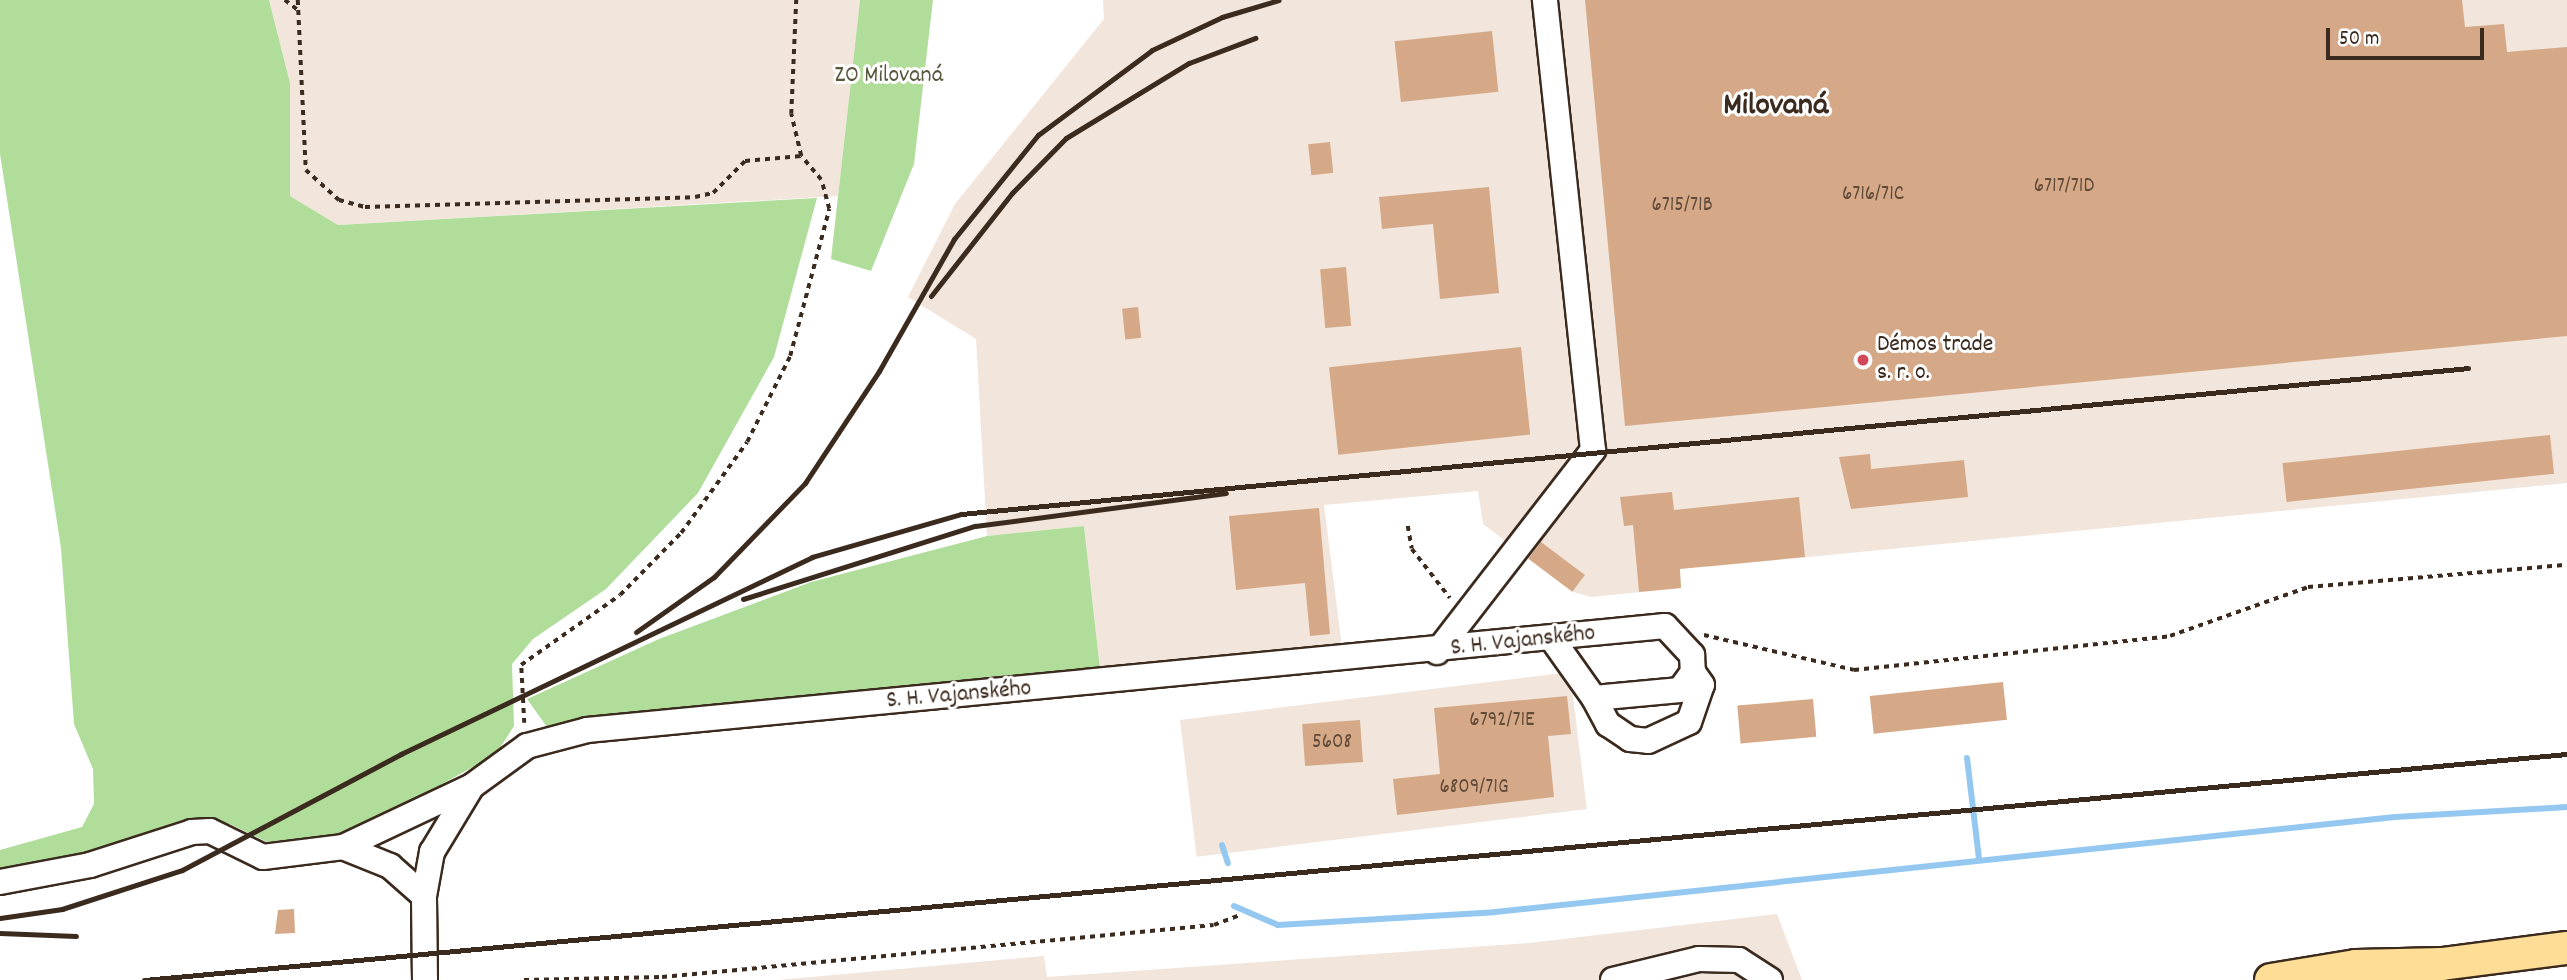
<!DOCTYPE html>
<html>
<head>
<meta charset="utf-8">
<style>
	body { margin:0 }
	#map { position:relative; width:2567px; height:980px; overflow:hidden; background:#fff; font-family:Dekko,sans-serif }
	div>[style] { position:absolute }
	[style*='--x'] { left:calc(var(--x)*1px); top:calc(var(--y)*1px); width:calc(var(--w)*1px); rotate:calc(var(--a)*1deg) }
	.built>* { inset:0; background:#f2e5db; transform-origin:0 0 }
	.green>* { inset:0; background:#b1dd9b }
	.stream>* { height:6px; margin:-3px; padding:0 3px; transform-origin:3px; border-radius:3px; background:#94c8f1 }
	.building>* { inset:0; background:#d5a987; transform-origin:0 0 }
	.path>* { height:3.5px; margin-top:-1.75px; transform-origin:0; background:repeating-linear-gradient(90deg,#3b2a1e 0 5px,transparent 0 10px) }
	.roads { filter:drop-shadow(2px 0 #3b2a1e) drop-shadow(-2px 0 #3b2a1e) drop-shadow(0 2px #3b2a1e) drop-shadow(0 -2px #3b2a1e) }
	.minor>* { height:24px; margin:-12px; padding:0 12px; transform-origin:12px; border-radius:12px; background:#fff }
	.major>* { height:32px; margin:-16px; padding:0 16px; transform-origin:16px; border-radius:16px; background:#fedd96 }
	.rail>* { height:5px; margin:-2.5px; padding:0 2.5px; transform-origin:2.5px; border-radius:2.5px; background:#3b2a1e }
	.dots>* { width:19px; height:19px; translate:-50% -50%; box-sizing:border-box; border:4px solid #fff; border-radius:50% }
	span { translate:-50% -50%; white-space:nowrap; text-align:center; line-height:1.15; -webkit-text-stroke:6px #fff; paint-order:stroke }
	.number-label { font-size:21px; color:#624a38 }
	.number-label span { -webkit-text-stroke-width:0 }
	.park-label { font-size:24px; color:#58573d }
	.poi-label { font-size:24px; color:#3b2a1e }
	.left { translate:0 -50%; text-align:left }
	.street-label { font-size:24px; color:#3b2a1e }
	.district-label { font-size:32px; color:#3b2a1e; font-weight:700 }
	.scale { position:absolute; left:2326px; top:28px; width:158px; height:32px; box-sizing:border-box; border:4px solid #3b2a1e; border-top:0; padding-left:9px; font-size:21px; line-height:24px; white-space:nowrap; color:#3b2a1e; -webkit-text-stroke:5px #fff; paint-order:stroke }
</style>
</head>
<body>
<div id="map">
	<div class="built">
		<div style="clip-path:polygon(269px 0,860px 0,838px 196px,338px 225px,290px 196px,290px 83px)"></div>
		<div style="clip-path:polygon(1103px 0,2567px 0,2567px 483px,1707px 567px,1704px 546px,1677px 549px,1681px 588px,1591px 597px,1573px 592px,1483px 524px,1478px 491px,1324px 505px,1342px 647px,1100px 669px,1084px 526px,987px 536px,976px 339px,908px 297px,955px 204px,1104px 19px)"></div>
		<div style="left:1570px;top:672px;width:138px;height:393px;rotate:83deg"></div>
		<div style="clip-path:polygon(1777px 914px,1802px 980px,778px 980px,1044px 956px,1047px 977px,1529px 943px)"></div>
	</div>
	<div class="green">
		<div style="clip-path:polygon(0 0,269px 0,290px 83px,290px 196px,338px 225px,817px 198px,774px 357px,698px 493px,606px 589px,533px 639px,512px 664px,514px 726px,496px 754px,356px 832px,267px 842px,230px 824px,193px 821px,0 876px,0 850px,82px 827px,94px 804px,93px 769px,74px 724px,61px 548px,0 154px)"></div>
		<div style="clip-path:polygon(860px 0,933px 0,914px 164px,871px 271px,831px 259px)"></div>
		<div style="clip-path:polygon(1084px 526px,1100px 669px,596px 716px,547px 727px,527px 699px,659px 639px,811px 582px,987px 536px)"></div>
	</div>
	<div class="stream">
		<div style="--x:1967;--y:758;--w:101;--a:83.2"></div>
		<div style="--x:1222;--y:845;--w:19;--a:72"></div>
		<div style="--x:1234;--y:906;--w:48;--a:23.4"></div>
		<div style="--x:1278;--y:925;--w:217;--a:-3.4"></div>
		<div style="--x:1495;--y:912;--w:905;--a:-6.03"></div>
		<div style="--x:2395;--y:817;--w:172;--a:-3.3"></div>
	</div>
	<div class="building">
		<div style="clip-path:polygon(1585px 0,2462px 0,2465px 27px,2504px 24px,2507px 52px,2567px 47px,2567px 336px,1625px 426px)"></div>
		<div style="left:1492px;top:31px;width:61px;height:98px;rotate:84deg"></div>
		<div style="left:1330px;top:142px;width:31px;height:22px;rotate:84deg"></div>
		<div style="clip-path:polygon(1489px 187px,1499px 293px,1440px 299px,1433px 224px,1382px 229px,1379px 197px)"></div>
		<div style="left:1346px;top:267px;width:59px;height:26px;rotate:85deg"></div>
		<div style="left:1138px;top:307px;width:31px;height:16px;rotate:84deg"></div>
		<div style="left:1521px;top:347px;width:88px;height:193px;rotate:84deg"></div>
		<div style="left:2550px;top:435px;width:39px;height:269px;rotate:84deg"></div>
		<div style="clip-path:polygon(1870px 454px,1871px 469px,1964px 460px,1968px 497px,1851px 509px,1839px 457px)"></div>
		<div style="clip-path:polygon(1672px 492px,1674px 510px,1799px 497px,1805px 557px,1680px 569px,1681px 588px,1639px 592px,1633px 525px,1624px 526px,1620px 497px)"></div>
		<div style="clip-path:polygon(1319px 508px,1330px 634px,1310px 636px,1305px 583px,1236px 590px,1229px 516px)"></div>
		<div style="left:1541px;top:542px;width:55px;height:21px;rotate:37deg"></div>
		<div style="left:2003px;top:682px;width:38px;height:134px;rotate:84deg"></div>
		<div style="clip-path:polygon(1567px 696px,1571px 734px,1548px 736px,1554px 797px,1397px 815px,1393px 779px,1440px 774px,1434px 708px)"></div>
		<div style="left:1813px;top:699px;width:38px;height:76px;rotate:85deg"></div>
		<div style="left:1360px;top:720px;width:42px;height:58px;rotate:86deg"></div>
		<div style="clip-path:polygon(294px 909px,295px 933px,275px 934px,278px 910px)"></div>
	</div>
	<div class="path">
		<div style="--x:285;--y:0;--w:16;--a:38"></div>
		<div style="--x:298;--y:0;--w:170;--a:87.3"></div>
		<div style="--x:306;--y:170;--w:45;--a:42.3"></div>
		<div style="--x:339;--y:200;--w:27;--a:15"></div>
		<div style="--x:365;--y:207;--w:330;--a:-1.7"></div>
		<div style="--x:695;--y:197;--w:18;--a:-13"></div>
		<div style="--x:713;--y:193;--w:45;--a:-45"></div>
		<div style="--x:745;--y:161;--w:56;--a:-5.1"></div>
		<div style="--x:1408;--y:526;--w:23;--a:80"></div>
		<div style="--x:1412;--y:549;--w:62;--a:52.2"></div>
		<div style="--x:1704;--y:635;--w:154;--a:13.1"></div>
		<div style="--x:1854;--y:670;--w:318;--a:-6.1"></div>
		<div style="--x:2170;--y:636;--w:146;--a:-19.5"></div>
		<div style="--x:2308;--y:587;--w:260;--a:-4.9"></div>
		<div style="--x:524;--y:723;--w:58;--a:-93"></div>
		<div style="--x:521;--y:665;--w:121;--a:-35.3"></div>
		<div style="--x:620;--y:595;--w:87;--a:-45.5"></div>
		<div style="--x:681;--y:533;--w:112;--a:-54"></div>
		<div style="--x:747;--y:442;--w:96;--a:-63.4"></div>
		<div style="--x:790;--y:356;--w:152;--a:-75.1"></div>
		<div style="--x:829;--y:209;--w:30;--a:-105"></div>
		<div style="--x:821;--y:180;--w:31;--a:-130"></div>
		<div style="--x:801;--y:156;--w:43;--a:-103.4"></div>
		<div style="--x:791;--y:114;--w:114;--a:-87.5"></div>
		<div style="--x:524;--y:980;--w:138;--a:-1.2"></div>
		<div style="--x:662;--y:977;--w:554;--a:-5.38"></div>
		<div style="--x:1214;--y:925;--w:26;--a:-21"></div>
	</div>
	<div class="roads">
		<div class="minor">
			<div style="--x:1437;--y:652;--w:255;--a:-52.3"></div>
			<div style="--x:1593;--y:450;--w:453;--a:-96.1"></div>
			<div style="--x:1594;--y:698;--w:30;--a:62"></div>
			<div style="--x:1608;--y:724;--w:27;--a:34"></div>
			<div style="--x:1630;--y:739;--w:18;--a:6"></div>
			<div style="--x:1648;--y:741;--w:45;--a:-24.9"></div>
			<div style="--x:1689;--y:722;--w:39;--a:-71"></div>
			<div style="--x:1702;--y:685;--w:16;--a:-125"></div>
			<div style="--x:343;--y:847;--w:51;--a:22"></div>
			<div style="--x:390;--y:866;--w:45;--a:41.4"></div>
			<div style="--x:0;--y:882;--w:92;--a:-10.7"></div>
			<div style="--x:90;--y:865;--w:107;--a:-17.9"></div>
			<div style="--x:192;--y:832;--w:18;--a:-3"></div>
			<div style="--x:210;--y:831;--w:59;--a:26.1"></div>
			<div style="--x:263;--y:857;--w:81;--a:-7.1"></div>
			<div style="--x:343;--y:847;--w:138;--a:-25.3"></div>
			<div style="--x:425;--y:980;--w:84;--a:-90.7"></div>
			<div style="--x:424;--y:896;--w:45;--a:-79.7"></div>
			<div style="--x:432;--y:852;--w:77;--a:-58.8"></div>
			<div style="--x:472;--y:786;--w:68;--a:-36"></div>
			<div style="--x:527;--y:746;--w:62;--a:-14.9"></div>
			<div style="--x:587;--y:730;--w:1083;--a:-5.51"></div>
			<div style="--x:1665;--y:626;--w:40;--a:47"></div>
			<div style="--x:1692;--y:655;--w:17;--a:87"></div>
			<div style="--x:1693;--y:672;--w:22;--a:126"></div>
			<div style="--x:1680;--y:690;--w:86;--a:174.7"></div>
			<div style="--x:1594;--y:698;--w:72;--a:-125.4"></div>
			<div style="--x:1613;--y:980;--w:89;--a:-13.7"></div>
			<div style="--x:1699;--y:959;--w:40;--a:1.4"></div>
			<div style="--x:1739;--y:960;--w:37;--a:33"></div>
		</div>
		<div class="major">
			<div style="--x:2271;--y:980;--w:86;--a:-9.4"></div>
			<div style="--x:2356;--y:966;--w:86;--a:-1.3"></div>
			<div style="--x:2442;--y:964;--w:126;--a:-7.3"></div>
		</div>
	</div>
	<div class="rail">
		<div style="--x:931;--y:296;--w:131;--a:-51.8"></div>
		<div style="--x:1012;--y:193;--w:77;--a:-45.5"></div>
		<div style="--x:1066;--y:138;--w:144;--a:-31.4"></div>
		<div style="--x:1189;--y:63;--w:71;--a:-20.7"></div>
		<div style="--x:743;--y:599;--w:243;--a:-17.5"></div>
		<div style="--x:975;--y:526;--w:253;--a:-7.5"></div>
		<div style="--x:636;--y:632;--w:95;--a:-35.2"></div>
		<div style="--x:714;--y:577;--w:131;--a:-45.9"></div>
		<div style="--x:805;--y:483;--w:134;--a:-56.5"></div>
		<div style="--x:879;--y:371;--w:152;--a:-60.4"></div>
		<div style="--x:954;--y:239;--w:134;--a:-51.1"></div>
		<div style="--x:1038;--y:135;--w:142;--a:-36.7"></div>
		<div style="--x:1152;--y:50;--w:77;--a:-25.2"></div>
		<div style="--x:1222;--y:17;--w:59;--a:-16.6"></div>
		<div style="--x:0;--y:918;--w:63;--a:-8.3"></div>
		<div style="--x:62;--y:909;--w:126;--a:-18"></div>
		<div style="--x:182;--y:870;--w:248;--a:-27.9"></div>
		<div style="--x:401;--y:754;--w:456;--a:-25.6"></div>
		<div style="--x:812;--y:557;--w:155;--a:-16.1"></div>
		<div style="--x:961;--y:514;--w:1514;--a:-5.53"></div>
		<div style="--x:0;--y:933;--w:76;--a:2.3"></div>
		<div style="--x:144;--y:980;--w:2434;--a:-5.33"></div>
	</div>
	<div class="dots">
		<div style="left:1863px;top:360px;background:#d1495b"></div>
	</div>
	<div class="number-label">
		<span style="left:2064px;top:187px">6717/71D</span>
		<span style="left:1873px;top:195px">6716/71C</span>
		<span style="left:1682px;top:206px">6715/71B</span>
		<span style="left:1502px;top:721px">6792/71E</span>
		<span style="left:1332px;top:743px">5608</span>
		<span style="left:1474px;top:788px">6809/71G</span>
	</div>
	<div class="park-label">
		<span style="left:889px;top:77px">ZO Milovaná</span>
	</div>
	<div class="poi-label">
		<span class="left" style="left:1877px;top:360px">Démos trade<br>s. r. o.</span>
	</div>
	<div class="street-label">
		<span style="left:1523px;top:642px;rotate:-6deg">S. H. Vajanského</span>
		<span style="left:959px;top:696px;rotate:-5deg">S. H. Vajanského</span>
	</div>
	<div class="district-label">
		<span style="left:1776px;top:107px">Milovaná</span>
	</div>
	<div class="scale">50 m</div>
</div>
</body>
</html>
